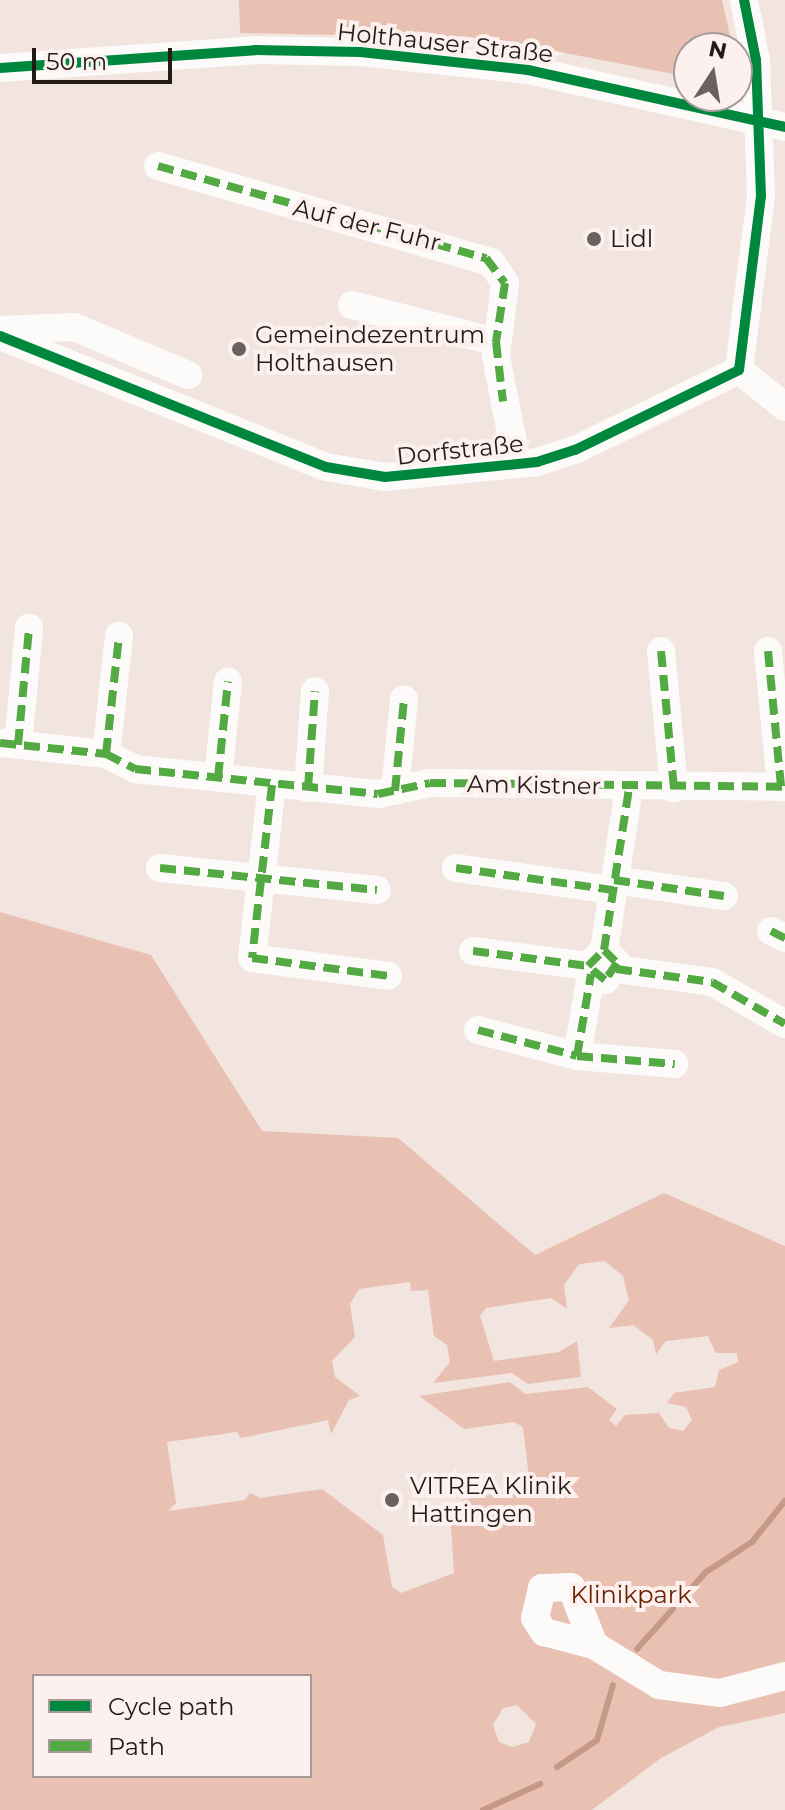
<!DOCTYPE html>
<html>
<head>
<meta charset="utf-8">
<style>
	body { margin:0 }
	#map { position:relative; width:785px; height:1810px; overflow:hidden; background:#f2e4df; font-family:Montserrat,sans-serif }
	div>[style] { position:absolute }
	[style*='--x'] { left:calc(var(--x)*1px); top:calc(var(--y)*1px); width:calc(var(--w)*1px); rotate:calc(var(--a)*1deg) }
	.green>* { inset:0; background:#e8c1b2 }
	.stream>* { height:6px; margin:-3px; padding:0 3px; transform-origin:3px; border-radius:3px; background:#c69888 }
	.minor>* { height:28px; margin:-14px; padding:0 14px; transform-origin:14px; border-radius:14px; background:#fdfbfa }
	.quiet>* { height:8px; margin-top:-4px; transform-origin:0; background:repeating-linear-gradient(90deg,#53a942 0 16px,transparent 0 24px) }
	.cycleway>* { height:10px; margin:-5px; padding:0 5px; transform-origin:5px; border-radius:5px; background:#00873e }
	.dots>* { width:22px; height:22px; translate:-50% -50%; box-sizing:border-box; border:4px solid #fcf1ee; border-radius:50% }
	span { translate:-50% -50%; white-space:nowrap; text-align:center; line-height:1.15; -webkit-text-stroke:8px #fcf1ee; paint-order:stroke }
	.street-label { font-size:24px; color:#241b18 }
	.poi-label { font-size:24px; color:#241b18 }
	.left { translate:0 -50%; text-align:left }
	.park-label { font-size:24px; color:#6a2100 }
	.legend { position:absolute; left:32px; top:1674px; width:280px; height:104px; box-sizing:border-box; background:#fcf1ee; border:2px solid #a69b98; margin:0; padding:10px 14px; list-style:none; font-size:24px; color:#241b18 }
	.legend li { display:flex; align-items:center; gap:16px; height:40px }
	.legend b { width:40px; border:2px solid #a69b98 }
	.north { position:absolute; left:673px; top:32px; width:80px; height:80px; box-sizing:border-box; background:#fcf1ee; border:2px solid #a69b98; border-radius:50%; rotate:12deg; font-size:22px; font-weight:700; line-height:32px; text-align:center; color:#241b18 }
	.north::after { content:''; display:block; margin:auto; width:28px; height:36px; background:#6c615e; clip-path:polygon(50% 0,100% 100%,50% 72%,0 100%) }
	.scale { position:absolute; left:32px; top:48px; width:140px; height:36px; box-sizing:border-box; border:4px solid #241b18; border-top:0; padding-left:10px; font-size:24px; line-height:28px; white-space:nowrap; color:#241b18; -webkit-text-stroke:6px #fcf1ee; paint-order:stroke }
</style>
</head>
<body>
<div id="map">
	<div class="green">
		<div style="clip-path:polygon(239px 0,722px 0,733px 48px,689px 48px,689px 77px,488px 38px,240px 33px)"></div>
		<div style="clip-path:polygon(evenodd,0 912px,151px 955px,262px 1131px,398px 1138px,535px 1255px,664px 1193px,785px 1246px,785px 1713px,719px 1727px,661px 1758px,592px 1810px,0 1810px,0 912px,605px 1261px,623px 1276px,629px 1300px,609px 1328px,633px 1325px,653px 1340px,656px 1354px,666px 1341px,708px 1336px,716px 1353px,737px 1353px,738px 1362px,719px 1370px,715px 1387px,674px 1393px,667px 1403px,686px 1407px,692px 1420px,683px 1431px,669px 1428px,659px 1413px,625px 1415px,616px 1426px,609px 1420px,617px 1409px,588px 1387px,525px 1394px,510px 1382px,419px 1396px,464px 1429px,514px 1422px,523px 1427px,529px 1478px,518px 1490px,461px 1500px,474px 1508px,465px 1520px,450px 1510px,454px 1573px,401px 1593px,392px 1587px,383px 1535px,322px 1489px,260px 1498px,250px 1493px,245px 1500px,168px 1511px,176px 1503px,167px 1442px,237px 1432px,241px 1438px,328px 1420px,331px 1434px,349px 1400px,360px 1396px,335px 1377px,332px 1361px,355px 1337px,350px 1304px,359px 1289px,410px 1282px,411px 1291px,428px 1290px,434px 1336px,447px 1345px,450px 1362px,433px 1383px,512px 1373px,528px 1384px,581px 1377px,577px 1341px,559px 1352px,494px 1361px,480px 1316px,486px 1308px,551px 1298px,567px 1309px,564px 1285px,579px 1264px,605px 1261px,0 912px,34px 1676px,310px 1676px,310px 1776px,34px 1776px,34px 1676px,0 912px,517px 1705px,536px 1724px,529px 1742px,512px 1747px,499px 1742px,493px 1725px,503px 1708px,517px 1705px)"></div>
	</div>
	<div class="stream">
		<div style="--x:637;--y:1649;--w:103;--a:-48.1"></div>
		<div style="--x:706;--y:1572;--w:55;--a:-33.1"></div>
		<div style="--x:752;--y:1542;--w:53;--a:-51.2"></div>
		<div style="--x:557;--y:1767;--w:48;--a:-34"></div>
		<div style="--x:597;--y:1740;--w:57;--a:-73.8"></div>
		<div style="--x:483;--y:1810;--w:63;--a:-24.5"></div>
	</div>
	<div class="minor">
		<div style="--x:0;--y:68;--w:256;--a:-4"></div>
		<div style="--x:255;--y:50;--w:105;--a:1.1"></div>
		<div style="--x:360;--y:52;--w:169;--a:6.1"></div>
		<div style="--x:528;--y:70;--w:263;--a:12.5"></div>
		<div style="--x:158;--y:166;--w:347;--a:16.1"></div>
		<div style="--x:491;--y:262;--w:25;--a:56"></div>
		<div style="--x:505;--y:283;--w:74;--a:97"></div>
		<div style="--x:496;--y:356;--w:110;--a:79"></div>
		<div style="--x:352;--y:305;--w:149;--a:14.4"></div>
		<div style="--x:0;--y:330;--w:74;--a:-2.3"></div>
		<div style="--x:74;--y:327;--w:124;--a:22.8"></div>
		<div style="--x:0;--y:336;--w:351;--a:21.9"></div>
		<div style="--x:326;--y:467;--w:60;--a:9.6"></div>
		<div style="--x:385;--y:477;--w:153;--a:-5.6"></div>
		<div style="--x:537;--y:462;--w:40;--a:-18"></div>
		<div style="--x:575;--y:450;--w:182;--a:-26"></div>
		<div style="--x:739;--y:370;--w:175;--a:-82.8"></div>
		<div style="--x:761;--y:196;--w:136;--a:-92.1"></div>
		<div style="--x:756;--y:60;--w:61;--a:-101.3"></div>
		<div style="--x:739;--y:370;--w:59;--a:38.8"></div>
		<div style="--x:661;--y:651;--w:138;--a:84.6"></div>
		<div style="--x:768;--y:651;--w:137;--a:84.5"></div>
		<div style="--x:0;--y:743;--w:107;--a:5.9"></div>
		<div style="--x:106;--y:754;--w:33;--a:27"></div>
		<div style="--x:135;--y:769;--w:244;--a:5.9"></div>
		<div style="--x:378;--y:794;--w:53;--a:-11.9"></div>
		<div style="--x:430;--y:783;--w:355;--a:0.6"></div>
		<div style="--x:18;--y:745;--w:118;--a:-84.6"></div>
		<div style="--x:106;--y:754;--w:119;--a:-83.7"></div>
		<div style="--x:218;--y:778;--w:97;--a:-84.1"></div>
		<div style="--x:272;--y:785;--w:174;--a:96.6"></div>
		<div style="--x:252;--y:958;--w:137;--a:7.5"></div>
		<div style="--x:308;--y:788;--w:97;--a:-85.9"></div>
		<div style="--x:395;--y:791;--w:92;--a:-84.4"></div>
		<div style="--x:160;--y:868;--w:218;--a:5.8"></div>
		<div style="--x:456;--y:868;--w:159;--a:8"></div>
		<div style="--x:614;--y:880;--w:111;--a:8.3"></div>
		<div style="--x:771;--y:931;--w:16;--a:27"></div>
		<div style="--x:604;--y:950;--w:18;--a:45"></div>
		<div style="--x:617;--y:963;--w:21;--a:125"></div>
		<div style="--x:605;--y:980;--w:22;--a:-141"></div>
		<div style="--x:588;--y:966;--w:23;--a:-45"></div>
		<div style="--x:604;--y:950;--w:164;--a:-81.2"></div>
		<div style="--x:473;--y:951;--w:116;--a:7.4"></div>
		<div style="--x:616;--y:969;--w:97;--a:7.7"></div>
		<div style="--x:712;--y:982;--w:84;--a:29.9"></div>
		<div style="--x:478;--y:1030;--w:102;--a:14.7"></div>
		<div style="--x:577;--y:1056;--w:98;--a:4.7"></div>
		<div style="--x:577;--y:1056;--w:83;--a:-80.3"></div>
		<div style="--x:594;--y:1645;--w:62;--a:-111.6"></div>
		<div style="--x:571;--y:1587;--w:29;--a:178"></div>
		<div style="--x:542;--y:1588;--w:31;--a:103"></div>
		<div style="--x:535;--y:1618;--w:17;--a:57"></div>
		<div style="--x:544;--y:1632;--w:52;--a:14.6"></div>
		<div style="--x:594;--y:1645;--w:76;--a:31.6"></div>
		<div style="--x:659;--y:1685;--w:62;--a:7.5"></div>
		<div style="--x:720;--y:1693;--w:67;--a:-14.7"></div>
	</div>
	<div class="quiet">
		<div style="--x:158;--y:166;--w:341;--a:15.7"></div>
		<div style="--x:486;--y:258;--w:31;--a:53"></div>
		<div style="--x:505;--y:283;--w:60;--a:98.7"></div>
		<div style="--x:496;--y:342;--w:60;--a:83.3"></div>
		<div style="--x:661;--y:651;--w:138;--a:84.6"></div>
		<div style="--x:768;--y:651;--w:137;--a:84.5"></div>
		<div style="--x:0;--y:743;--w:107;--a:5.9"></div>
		<div style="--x:106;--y:754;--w:33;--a:27"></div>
		<div style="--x:135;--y:769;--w:244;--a:5.9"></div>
		<div style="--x:378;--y:794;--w:53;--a:-11.9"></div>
		<div style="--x:430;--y:783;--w:355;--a:0.6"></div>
		<div style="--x:18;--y:745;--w:118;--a:-84.6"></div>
		<div style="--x:106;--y:754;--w:119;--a:-83.7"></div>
		<div style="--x:218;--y:778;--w:97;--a:-84.1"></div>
		<div style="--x:272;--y:785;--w:174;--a:96.6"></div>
		<div style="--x:252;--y:958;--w:137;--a:7.5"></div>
		<div style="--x:308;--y:788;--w:97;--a:-85.9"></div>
		<div style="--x:395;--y:791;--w:92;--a:-84.4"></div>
		<div style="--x:160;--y:868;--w:218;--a:5.8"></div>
		<div style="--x:456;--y:868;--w:159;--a:8"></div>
		<div style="--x:614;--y:880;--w:111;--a:8.3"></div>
		<div style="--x:771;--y:931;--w:16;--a:27"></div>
		<div style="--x:604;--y:950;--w:18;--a:45"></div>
		<div style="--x:617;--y:963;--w:21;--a:125"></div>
		<div style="--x:605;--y:980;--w:22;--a:-141"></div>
		<div style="--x:588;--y:966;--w:23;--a:-45"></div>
		<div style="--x:604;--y:950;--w:164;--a:-81.2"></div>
		<div style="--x:473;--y:951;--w:116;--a:7.4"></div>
		<div style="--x:616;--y:969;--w:97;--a:7.7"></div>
		<div style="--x:712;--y:982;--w:84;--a:29.9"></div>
		<div style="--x:478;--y:1030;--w:102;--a:14.7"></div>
		<div style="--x:577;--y:1056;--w:98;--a:4.7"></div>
		<div style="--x:577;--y:1056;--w:83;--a:-80.3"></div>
	</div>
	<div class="cycleway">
		<div style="--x:0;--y:68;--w:256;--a:-4"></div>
		<div style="--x:255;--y:50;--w:105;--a:1.1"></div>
		<div style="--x:360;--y:52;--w:169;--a:6.1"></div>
		<div style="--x:528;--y:70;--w:263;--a:12.5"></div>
		<div style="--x:0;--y:336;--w:351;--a:21.9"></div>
		<div style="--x:326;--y:467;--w:60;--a:9.6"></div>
		<div style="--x:385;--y:477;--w:153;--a:-5.6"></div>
		<div style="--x:537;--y:462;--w:40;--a:-18"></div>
		<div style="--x:575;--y:450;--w:182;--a:-26"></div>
		<div style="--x:739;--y:370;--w:175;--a:-82.8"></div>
		<div style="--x:761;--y:196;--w:136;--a:-92.1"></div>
		<div style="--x:756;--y:60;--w:61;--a:-101.3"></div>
	</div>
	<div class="dots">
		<div style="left:594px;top:239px;background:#6c615e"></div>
		<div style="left:239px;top:349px;background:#6c615e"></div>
		<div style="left:392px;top:1500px;background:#6c615e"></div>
	</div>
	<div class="street-label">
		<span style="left:445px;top:43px;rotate:6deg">Holthauser Straße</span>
		<span style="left:367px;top:225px;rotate:14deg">Auf der Fuhr</span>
		<span style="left:460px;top:450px;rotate:-6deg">Dorfstraße</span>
		<span style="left:534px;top:785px;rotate:1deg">Am Kistner</span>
	</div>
	<div class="poi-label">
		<span class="left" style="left:610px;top:239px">Lidl</span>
		<span class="left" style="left:255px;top:349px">Gemeindezentrum<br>Holthausen</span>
		<span class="left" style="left:410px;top:1500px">VITREA Klinik<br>Hattingen</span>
	</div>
	<div class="park-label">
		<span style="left:631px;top:1595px">Klinikpark</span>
	</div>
	<ul class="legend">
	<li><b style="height:10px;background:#00873e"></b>Cycle path</li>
	<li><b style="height:10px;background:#53a942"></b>Path</li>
	</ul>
	<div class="north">N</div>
	<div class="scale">50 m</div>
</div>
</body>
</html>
